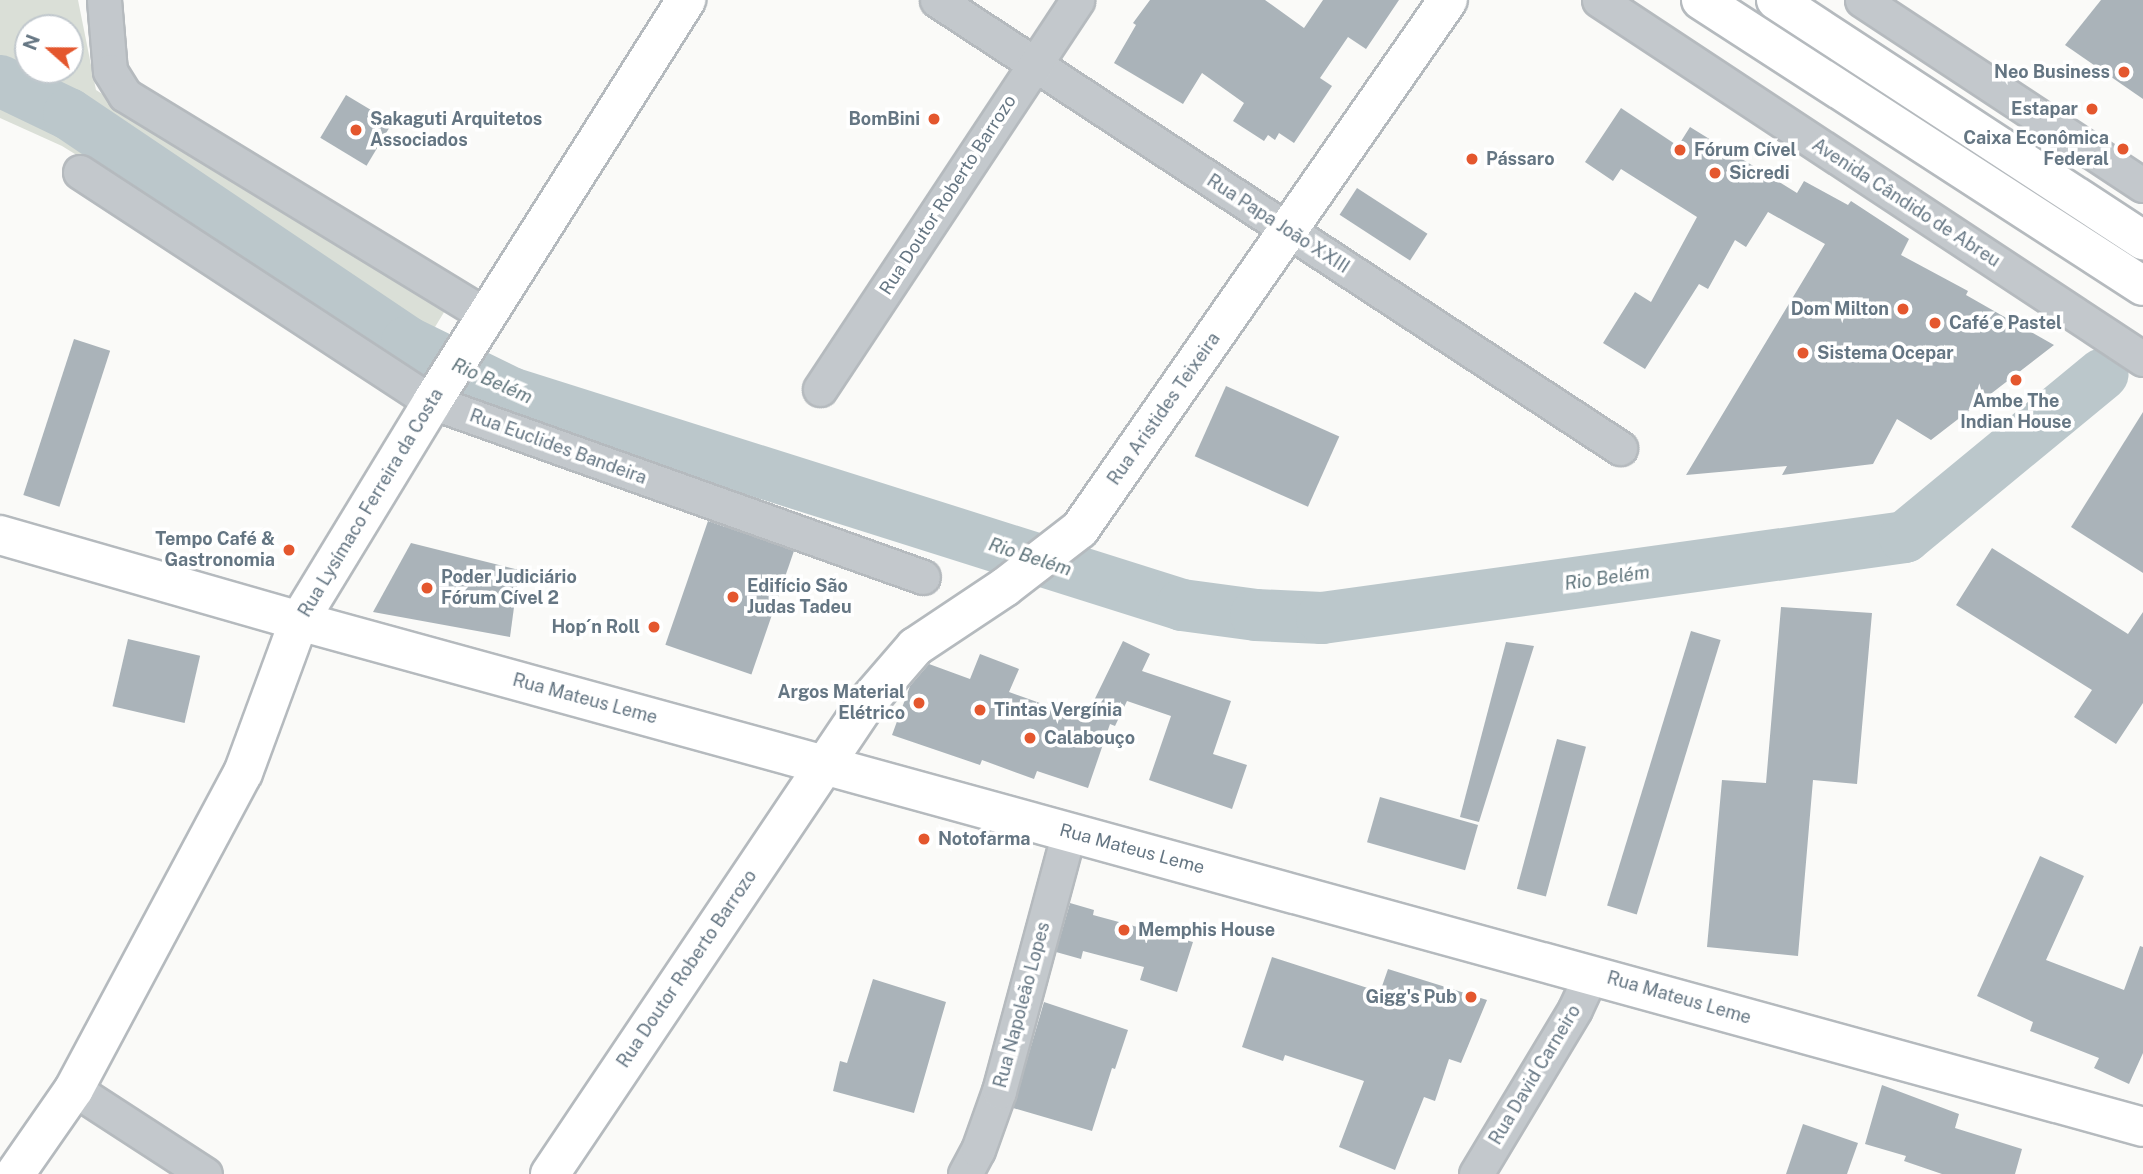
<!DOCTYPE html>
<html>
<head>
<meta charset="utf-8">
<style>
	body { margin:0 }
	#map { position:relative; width:2143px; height:1174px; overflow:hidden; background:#fafaf8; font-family:"Public Sans",sans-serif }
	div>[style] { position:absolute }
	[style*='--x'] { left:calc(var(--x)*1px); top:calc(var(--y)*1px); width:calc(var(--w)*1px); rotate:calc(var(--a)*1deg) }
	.green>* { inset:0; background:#dadfd7 }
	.river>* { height:52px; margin:-26px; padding:0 26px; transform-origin:26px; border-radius:26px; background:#bbc7cb }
	.building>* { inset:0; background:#aab3b9; transform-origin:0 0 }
	.roads { filter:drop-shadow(2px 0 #b5babe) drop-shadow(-2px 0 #b5babe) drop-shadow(0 2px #b5babe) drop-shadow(0 -2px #b5babe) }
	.minor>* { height:33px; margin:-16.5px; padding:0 16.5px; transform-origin:16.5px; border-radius:16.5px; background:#c3c8cc }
	.major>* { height:38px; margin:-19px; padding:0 19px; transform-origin:19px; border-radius:19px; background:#fff }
	.dots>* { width:19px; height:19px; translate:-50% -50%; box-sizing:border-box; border:4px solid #fff; border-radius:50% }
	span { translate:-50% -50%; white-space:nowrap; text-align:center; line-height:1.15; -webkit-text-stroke:7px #fff; paint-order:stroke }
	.poi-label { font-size:18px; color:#657683; font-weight:700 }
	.right { translate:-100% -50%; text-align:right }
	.left { translate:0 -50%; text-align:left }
	.street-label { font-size:18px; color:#657683 }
	.water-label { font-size:19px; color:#60757c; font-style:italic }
	.north { position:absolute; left:14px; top:14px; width:70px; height:70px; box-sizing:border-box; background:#fff; border:2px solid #c1c8cd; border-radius:50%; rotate:291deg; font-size:19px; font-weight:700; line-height:28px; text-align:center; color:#657683 }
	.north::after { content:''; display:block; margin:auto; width:24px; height:32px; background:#e4572e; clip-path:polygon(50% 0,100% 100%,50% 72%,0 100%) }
</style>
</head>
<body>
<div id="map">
	<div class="green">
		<div style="clip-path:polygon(evenodd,0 0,78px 0,96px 90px,446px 309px,413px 363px,62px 146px,0 118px,0 0,28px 28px,70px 28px,70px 70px,28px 70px,28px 28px)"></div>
	</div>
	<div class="river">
		<div style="--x:0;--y:81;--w:76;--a:25.6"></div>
		<div style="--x:69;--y:114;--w:408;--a:34"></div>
		<div style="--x:407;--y:342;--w:116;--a:26.1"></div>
		<div style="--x:511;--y:393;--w:704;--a:17.53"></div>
		<div style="--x:1182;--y:605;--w:75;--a:7.7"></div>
		<div style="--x:1256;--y:615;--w:66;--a:2.6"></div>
		<div style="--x:1322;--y:618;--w:589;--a:-7.91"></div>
		<div style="--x:1905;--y:537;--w:256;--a:-39.5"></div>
	</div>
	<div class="building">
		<div style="clip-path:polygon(1150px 0,1265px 0,1304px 28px,1323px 0,1399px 0,1366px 49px,1348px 37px,1320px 78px,1332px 86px,1294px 143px,1279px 133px,1275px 140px,1268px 135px,1264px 141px,1233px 121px,1244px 103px,1202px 73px,1183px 104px,1114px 63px,1136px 25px,1133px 23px)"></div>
		<div style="clip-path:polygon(2101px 0,2143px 0,2143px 99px,2065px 45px)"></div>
		<div style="left:346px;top:95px;width:54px;height:50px;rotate:31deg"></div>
		<div style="clip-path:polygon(1621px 108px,1678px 146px,1690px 127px,1797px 193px,1804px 181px,1848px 205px,1851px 201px,1909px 239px,1901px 255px,1968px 291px,1966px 295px,2054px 345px,1931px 440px,1897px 419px,1873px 464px,1782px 475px,1787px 466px,1686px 475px,1825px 244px,1768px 212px,1746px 247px,1735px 240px,1708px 289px,1699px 284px,1645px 369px,1603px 343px,1635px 292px,1651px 302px,1697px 217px,1621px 169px,1613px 181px,1585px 162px)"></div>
		<div style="left:1357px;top:188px;width:84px;height:32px;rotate:33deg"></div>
		<div style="left:74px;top:339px;width:38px;height:164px;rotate:18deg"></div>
		<div style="left:1226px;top:386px;width:124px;height:77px;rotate:24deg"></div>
		<div style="clip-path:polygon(2143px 412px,2143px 573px,2071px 527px)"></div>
		<div style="left:708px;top:521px;width:91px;height:131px;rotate:19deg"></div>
		<div style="clip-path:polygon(411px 543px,519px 570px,510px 637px,373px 612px)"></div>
		<div style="clip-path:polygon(1992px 548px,2128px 634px,2143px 612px,2143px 703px,2116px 744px,2074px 717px,2092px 690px,1956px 605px)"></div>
		<div style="clip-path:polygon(1781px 607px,1872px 613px,1857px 784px,1813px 780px,1798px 956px,1707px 947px,1722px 780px,1766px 783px)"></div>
		<div style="left:1691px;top:631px;width:31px;height:287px;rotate:17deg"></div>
		<div style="left:128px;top:639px;width:74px;height:69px;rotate:13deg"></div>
		<div style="clip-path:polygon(1123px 641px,1150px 654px,1142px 671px,1231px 701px,1213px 754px,1247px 765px,1232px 809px,1149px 780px,1171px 716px,1127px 701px,1115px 726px,1110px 724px,1088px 788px,1037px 771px,1034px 779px,982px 760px,980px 765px,892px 735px,910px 686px,929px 664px,970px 679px,980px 654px,1019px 669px,1009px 692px,1085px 719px)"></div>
		<div style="clip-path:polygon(1506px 642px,1534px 646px,1479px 822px,1460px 817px)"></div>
		<div style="left:1557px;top:739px;width:30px;height:155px;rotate:15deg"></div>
		<div style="left:1380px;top:797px;width:102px;height:47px;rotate:16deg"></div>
		<div style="clip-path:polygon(2040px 856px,2084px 876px,2046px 960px,2124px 990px,2140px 946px,2143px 947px,2143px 1053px,2129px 1084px,2094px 1068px,2099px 1058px,2030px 1031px,2033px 1022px,1977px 996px)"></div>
		<div style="clip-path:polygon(1070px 903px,1094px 910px,1093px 915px,1193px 942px,1177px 992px,1140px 980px,1144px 967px,1083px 951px,1081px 959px,1056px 952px)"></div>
		<div style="clip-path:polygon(1272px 957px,1380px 992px,1388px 969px,1487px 1000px,1461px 1063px,1449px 1059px,1435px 1101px,1424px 1097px,1395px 1170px,1339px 1147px,1364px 1081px,1285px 1055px,1283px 1061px,1242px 1047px)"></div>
		<div style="clip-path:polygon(873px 979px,946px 1002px,914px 1113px,833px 1091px,840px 1061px,847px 1063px)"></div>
		<div style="clip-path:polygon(1044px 1002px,1128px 1030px,1115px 1069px,1112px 1068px,1092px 1131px,1013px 1108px)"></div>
		<div style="clip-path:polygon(1882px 1085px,1959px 1114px,1955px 1128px,2022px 1149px,2015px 1174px,1942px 1174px,1904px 1161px,1906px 1156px,1865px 1144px)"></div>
		<div style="clip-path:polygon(1803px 1124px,1858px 1143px,1847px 1174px,1786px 1174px)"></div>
	</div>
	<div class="roads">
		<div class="minor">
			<div style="--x:104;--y:0;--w:71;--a:85.2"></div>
			<div style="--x:110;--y:71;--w:28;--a:58"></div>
			<div style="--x:125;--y:95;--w:424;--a:31.4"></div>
			<div style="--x:937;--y:0;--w:817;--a:33.26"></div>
			<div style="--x:1599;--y:0;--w:652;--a:33.42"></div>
			<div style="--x:1862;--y:0;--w:336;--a:33.4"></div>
			<div style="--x:80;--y:172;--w:420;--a:33.2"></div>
			<div style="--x:432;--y:402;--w:521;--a:19.62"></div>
			<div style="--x:820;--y:389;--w:466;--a:-56.5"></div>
			<div style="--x:74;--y:1089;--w:156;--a:33"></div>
			<div style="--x:965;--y:1174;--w:27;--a:-62"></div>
			<div style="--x:978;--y:1150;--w:63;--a:-70.4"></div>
			<div style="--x:999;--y:1091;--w:268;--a:-74.9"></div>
			<div style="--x:1476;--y:1174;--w:192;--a:-59"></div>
			<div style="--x:1575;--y:1009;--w:38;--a:-65"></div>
		</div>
		<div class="major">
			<div style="--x:1701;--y:0;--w:526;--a:32.91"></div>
			<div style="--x:1776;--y:0;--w:439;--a:33.2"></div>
			<div style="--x:0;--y:535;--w:311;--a:16"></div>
			<div style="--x:299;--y:621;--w:1912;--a:15.34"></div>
			<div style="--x:15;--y:1174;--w:103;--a:-55.2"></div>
			<div style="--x:74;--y:1089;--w:358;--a:-61.9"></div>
			<div style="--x:243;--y:773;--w:162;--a:-69.8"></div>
			<div style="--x:299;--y:621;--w:256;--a:-58.7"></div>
			<div style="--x:432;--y:402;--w:476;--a:-57.7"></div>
			<div style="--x:550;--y:1174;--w:565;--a:-56.11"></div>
			<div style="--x:865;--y:705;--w:77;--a:-49.2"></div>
			<div style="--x:915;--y:647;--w:108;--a:-33.7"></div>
			<div style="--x:1005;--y:587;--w:95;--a:-37.7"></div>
			<div style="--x:1080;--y:529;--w:644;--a:-55.18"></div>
		</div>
	</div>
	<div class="dots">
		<div style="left:2124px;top:72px;background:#e4572e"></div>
		<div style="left:2092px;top:109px;background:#e4572e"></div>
		<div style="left:934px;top:119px;background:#e4572e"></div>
		<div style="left:356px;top:130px;background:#e4572e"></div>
		<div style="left:2123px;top:149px;background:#e4572e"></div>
		<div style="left:1680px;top:150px;background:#e4572e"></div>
		<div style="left:1472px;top:159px;background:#e4572e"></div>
		<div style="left:1715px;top:173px;background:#e4572e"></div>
		<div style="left:1903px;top:309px;background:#e4572e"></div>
		<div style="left:1935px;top:323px;background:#e4572e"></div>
		<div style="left:1803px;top:353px;background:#e4572e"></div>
		<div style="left:2016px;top:380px;background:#e4572e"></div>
		<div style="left:289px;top:550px;background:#e4572e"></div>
		<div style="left:427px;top:588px;background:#e4572e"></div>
		<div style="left:733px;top:597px;background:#e4572e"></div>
		<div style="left:654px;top:627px;background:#e4572e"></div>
		<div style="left:919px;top:703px;background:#e4572e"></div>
		<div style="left:980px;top:710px;background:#e4572e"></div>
		<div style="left:1030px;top:738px;background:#e4572e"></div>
		<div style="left:924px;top:839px;background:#e4572e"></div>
		<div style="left:1124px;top:930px;background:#e4572e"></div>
		<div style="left:1471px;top:997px;background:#e4572e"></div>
	</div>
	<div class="poi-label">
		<span class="right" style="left:2110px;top:72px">Neo Business</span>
		<span class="right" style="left:2078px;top:109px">Estapar</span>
		<span class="right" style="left:920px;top:119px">BomBini</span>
		<span class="left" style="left:370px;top:130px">Sakaguti Arquitetos<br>Associados</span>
		<span class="right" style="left:2109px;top:149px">Caixa Econômica<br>Federal</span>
		<span class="left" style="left:1694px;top:150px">Fórum Cível</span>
		<span class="left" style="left:1486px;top:159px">Pássaro</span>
		<span class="left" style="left:1729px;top:173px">Sicredi</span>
		<span class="right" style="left:1889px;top:309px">Dom Milton</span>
		<span class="left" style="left:1949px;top:323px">Café e Pastel</span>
		<span class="left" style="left:1817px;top:353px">Sistema Ocepar</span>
		<span style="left:2016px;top:412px">Ambe The<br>Indian House</span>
		<span class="right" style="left:275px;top:550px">Tempo Café &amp;<br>Gastronomia</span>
		<span class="left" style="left:441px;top:588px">Poder Judiciário<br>Fórum Cível 2</span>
		<span class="left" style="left:747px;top:597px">Edifício São<br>Judas Tadeu</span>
		<span class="right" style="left:640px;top:627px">Hop´n Roll</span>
		<span class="right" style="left:905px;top:703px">Argos Material<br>Elétrico</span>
		<span class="left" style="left:994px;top:710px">Tintas Vergínia</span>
		<span class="left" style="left:1044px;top:738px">Calabouço</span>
		<span class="left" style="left:938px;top:839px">Notofarma</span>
		<span class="left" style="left:1138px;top:930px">Memphis House</span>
		<span class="right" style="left:1457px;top:997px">Gigg's Pub</span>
	</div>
	<div class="street-label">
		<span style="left:948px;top:195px;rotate:-57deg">Rua Doutor Roberto Barrozo</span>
		<span style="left:1906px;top:203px;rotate:33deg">Avenida Cândido de Abreu</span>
		<span style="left:1278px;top:224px;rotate:33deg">Rua Papa João XXIII</span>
		<span style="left:1164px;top:409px;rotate:-55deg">Rua Aristides Teixeira</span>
		<span style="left:558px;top:447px;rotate:20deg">Rua Euclides Bandeira</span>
		<span style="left:371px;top:503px;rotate:-59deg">Rua Lysímaco Ferreira da Costa</span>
		<span style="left:585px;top:699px;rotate:15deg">Rua Mateus Leme</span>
		<span style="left:1132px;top:849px;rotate:15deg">Rua Mateus Leme</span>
		<span style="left:687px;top:969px;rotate:-56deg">Rua Doutor Roberto Barrozo</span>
		<span style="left:1679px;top:998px;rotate:16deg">Rua Mateus Leme</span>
		<span style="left:1022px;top:1005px;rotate:-75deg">Rua Napoleão Lopes</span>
		<span style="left:1535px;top:1075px;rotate:-59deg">Rua David Carneiro</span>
	</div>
	<div class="water-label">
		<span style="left:492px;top:381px;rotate:24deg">Rio Belém</span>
		<span style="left:1030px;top:557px;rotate:18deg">Rio Belém</span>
		<span style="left:1607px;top:578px;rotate:-8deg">Rio Belém</span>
	</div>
	<div class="north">N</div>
</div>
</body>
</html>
